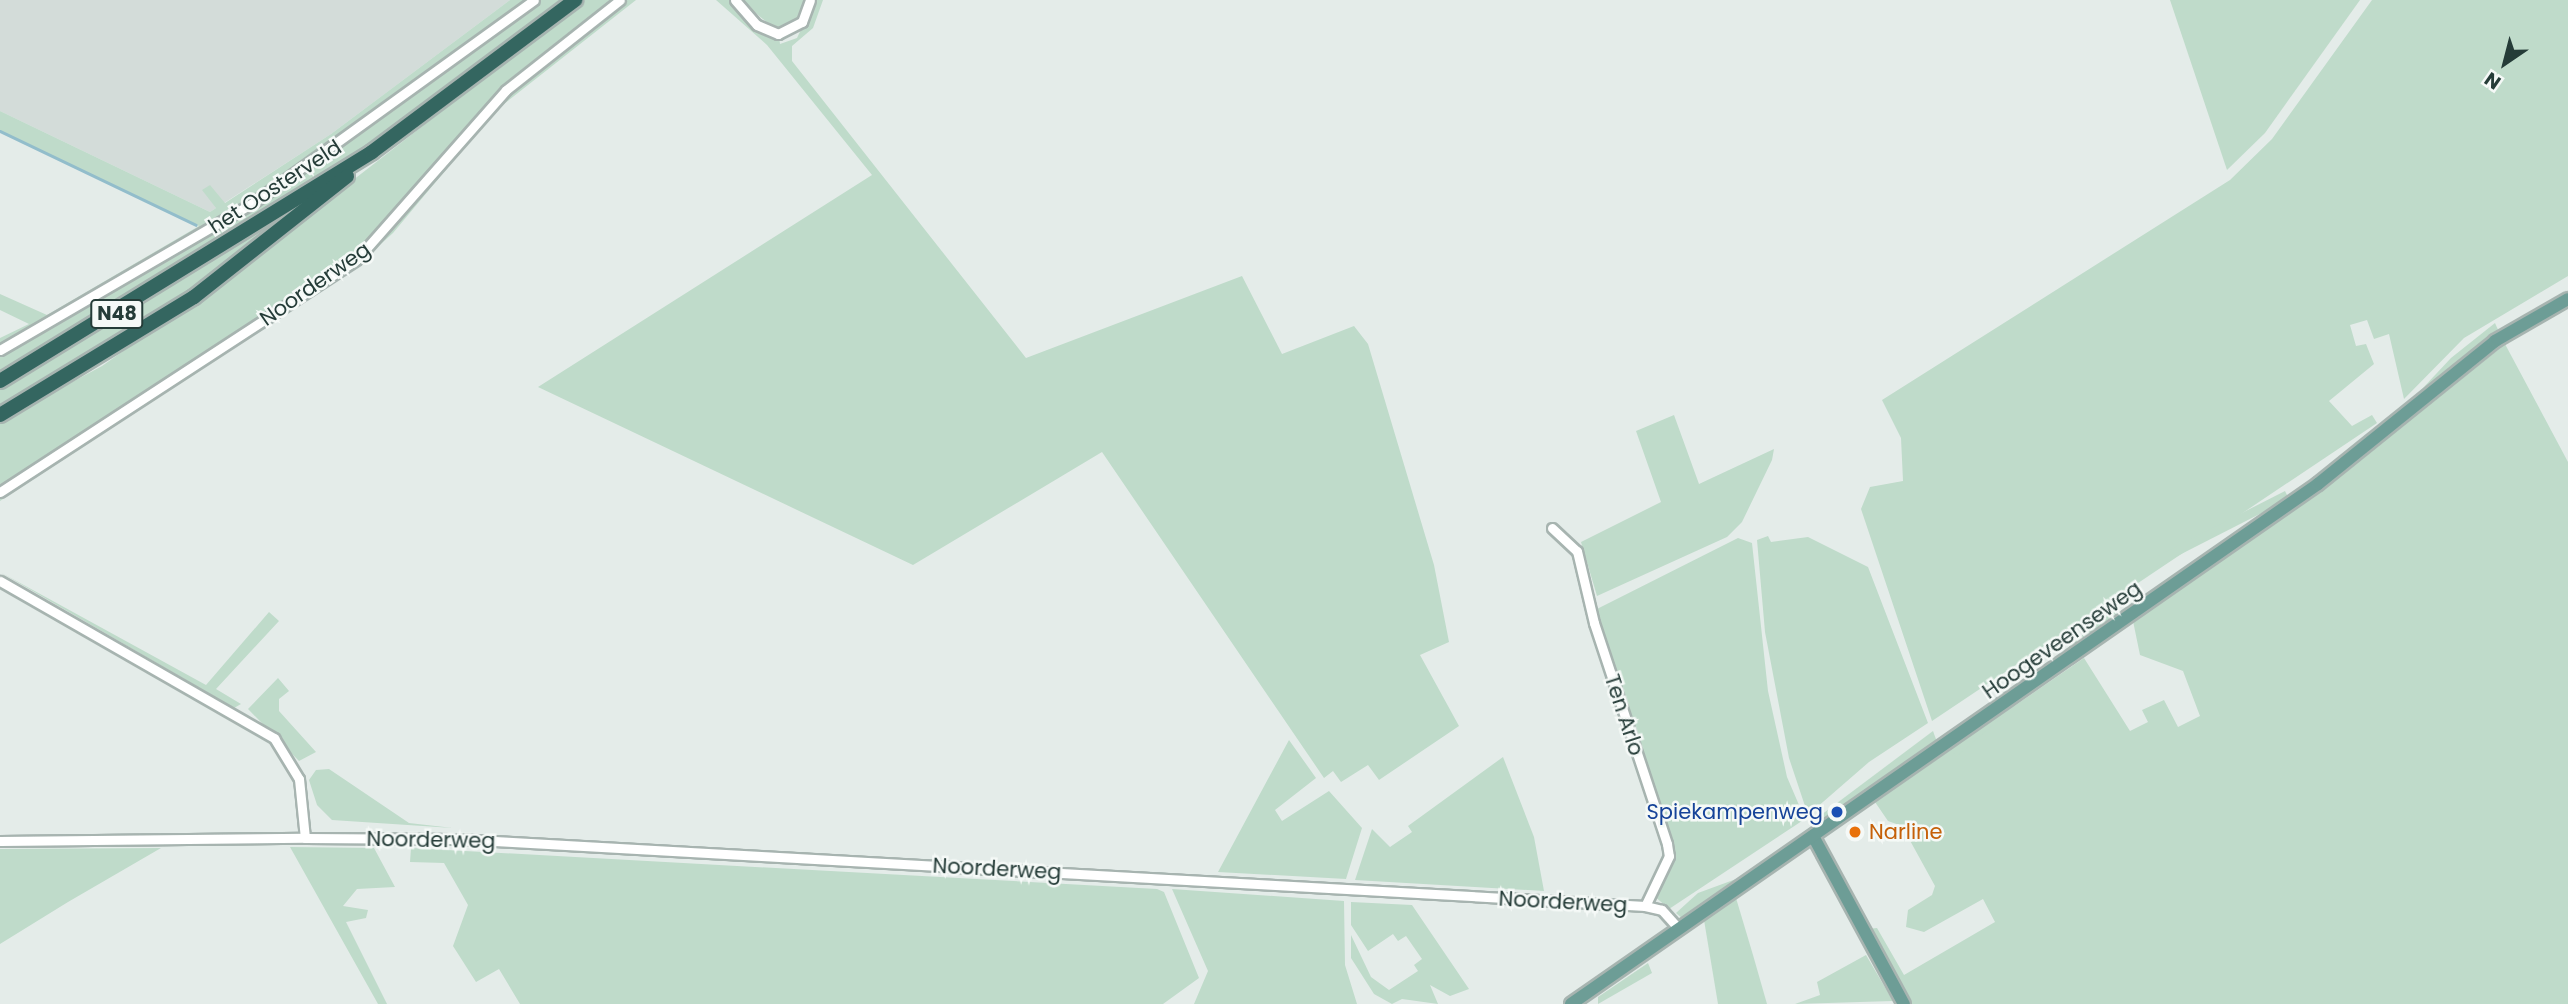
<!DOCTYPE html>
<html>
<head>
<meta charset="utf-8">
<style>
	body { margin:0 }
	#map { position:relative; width:2568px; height:1004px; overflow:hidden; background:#e4ece9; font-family:Poppins,sans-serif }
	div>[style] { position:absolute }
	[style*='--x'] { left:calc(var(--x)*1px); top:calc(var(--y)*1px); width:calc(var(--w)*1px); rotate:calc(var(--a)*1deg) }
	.built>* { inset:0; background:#d3dcd9 }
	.green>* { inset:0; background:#bfdbca; transform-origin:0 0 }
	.stream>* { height:2.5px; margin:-1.25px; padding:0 1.25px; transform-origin:1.25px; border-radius:1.25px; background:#92bdcb }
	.roads { filter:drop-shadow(2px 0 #a7b4b0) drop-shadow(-2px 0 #a7b4b0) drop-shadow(0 2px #a7b4b0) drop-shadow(0 -2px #a7b4b0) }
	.minor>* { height:9px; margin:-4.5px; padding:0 4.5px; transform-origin:4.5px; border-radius:4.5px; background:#fff }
	.major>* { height:12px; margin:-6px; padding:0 6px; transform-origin:6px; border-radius:6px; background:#6d9d96 }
	.highway>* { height:14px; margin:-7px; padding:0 7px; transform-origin:7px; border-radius:7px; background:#346660 }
	.dots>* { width:19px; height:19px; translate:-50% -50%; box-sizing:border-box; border:4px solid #f5f9f7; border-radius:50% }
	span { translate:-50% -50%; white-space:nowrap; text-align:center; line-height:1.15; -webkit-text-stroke:5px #f5f9f7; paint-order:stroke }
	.shield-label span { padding:2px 5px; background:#f5f9f7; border:2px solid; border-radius:5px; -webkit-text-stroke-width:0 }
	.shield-label { font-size:19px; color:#253c38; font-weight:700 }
	.street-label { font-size:21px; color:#253c38 }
	.transit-label { font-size:21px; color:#164399 }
	.right { translate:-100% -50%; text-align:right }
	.food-label { font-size:21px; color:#c56008 }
	.left { translate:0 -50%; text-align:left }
	.north { position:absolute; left:2470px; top:28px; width:70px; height:70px; -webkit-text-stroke:5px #f5f9f7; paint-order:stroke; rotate:215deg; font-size:19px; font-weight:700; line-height:28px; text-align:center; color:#253c38 }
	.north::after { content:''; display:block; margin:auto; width:24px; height:32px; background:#253c38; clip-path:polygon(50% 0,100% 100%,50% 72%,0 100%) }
</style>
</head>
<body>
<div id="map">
	<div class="built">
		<div style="clip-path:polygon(0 0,510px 0,331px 134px,224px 203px,209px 185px,216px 208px,210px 212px,0 111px)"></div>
	</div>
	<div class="green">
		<div style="clip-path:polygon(510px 0,530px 0,394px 104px,212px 225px,0 347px,0 338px,29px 324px,0 310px,0 294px,47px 315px,199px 226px,0 131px,0 111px,210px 212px,216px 208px,202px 190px,210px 185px,225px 203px,331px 134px)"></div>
		<div style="clip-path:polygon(539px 0,566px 0,324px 177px,0 376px,0 352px,184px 250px,308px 170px)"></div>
		<div style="clip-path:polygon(585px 0,615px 0,511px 82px,359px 255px,0 489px,0 421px,102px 366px,223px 281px)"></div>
		<div style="clip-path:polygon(624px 0,636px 0,495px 111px,393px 233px,350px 272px,0 501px,0 495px,358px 261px,508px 92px)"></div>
		<div style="clip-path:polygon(716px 0,730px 0,755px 28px,779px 37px,780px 44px,797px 38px,815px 0,823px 0,813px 28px,792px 46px,792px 61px,1026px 358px,1242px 276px,1282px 354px,1354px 326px,1368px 344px,1434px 565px,1449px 642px,1420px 655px,1459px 726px,1379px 780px,1368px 765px,1341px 782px,1333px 771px,1324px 778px,1102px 452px,913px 565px,538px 387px,872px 175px,767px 45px)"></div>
		<div style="clip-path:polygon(740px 0,805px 0,805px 3px,800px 19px,775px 29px)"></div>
		<div style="clip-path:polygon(2170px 0,2360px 0,2265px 133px,2227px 170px)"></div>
		<div style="clip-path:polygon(2372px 0,2568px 0,2568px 276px,2464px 338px,2404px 399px,2389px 334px,2374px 339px,2367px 320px,2350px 325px,2356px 346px,2366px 344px,2374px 364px,2329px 401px,2352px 426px,2372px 415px,2377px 423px,1932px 721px,1861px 509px,1870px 487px,1903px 481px,1901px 438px,1882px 400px,2230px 180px,2272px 139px)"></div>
		<div style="clip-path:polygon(312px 194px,316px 199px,138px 331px,0 409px,0 386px)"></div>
		<div style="clip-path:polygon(2495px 323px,2499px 332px,2407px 405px,2451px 358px)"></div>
		<div style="clip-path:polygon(2505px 344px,2568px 462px,2568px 1004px,1908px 1004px,1867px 929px,1877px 928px,1904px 975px,1995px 922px,1983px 899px,1924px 932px,1906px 927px,1908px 910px,1932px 895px,1935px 886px,1902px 826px,1888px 821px,1875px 802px,2084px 658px,2130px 731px,2148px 722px,2142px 710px,2164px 700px,2178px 727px,2200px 716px,2183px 671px,2140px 655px,2133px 621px,2346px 471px)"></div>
		<div style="clip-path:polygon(1674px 415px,1699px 484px,1774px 449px,1772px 460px,1742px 522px,1727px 537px,1597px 596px,1581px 542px,1661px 502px,1636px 431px)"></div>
		<div style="left:2285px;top:491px;width:9px;height:171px;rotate:63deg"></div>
		<div style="clip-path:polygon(1768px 536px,1771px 542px,1808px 537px,1868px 567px,1928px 723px,1869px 762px,1808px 815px,1789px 758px,1765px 632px,1757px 540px)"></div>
		<div style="clip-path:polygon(1738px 538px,1752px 543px,1768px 691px,1787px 777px,1805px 819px,1669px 909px,1652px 894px,1671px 856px,1593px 611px)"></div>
		<div style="clip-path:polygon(0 572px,206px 685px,269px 612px,279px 621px,216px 689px,241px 704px,234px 708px)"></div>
		<div style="left:2116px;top:606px;width:9px;height:219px;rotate:49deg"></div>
		<div style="clip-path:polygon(278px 678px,289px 691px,279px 699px,279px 711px,316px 752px,299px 761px,248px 709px)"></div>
		<div style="clip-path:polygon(1933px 731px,1937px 742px,1819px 826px,1813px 821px)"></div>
		<div style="clip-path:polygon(1289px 740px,1316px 778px,1275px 810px,1282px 821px,1329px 791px,1362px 828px,1346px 879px,1218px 872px)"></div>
		<div style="clip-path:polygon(1503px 757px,1534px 837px,1544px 891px,1355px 880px,1372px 829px,1390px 847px,1412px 832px,1408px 826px)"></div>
		<div style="clip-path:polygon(329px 769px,409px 823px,453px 828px,332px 820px,317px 805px,309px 780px,316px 770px)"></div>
		<div style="clip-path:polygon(290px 847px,374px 848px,395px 887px,357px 889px,343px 906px,368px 910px,366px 918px,346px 922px,387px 1004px,378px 1004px)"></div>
		<div style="clip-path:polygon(161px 848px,68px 902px,0 944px,0 849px)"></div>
		<div style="clip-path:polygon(411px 848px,1157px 889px,1164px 892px,1199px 978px,1163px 1004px,520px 1004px,499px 969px,476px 982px,453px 946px,468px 905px,444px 863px,410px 862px)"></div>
		<div style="clip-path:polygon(1747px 875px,1683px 919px,1676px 913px,1698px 893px)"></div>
		<div style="clip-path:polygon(1172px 889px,1344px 901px,1345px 965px,1357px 1004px,1194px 1004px,1208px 971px)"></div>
		<div style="clip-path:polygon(1736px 898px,1753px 955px,1767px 1004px,1718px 1004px,1704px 920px)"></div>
		<div style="clip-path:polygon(1351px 902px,1412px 905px,1469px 989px,1450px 996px,1430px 985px,1438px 1004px,1402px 999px,1392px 1004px,1374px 994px,1351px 958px,1351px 935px,1371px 977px,1389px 990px,1418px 971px,1414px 965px,1422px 959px,1406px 936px,1398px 941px,1393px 934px,1368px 951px,1351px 925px)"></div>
		<div style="clip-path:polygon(1866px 955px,1893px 1001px,1795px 1004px,1820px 995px,1817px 982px)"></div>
		<div style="clip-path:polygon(1648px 963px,1652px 973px,1598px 1004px,1598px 997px)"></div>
	</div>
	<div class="stream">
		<div style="--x:0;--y:131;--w:217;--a:25.6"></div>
	</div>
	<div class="roads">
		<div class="minor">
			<div style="--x:735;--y:0;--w:33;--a:49"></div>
			<div style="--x:757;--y:25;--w:23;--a:23"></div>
			<div style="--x:778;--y:34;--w:27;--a:-27"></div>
			<div style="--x:802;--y:22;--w:23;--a:-70"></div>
			<div style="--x:0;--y:350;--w:294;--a:-30.2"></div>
			<div style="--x:254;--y:202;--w:345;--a:-35.8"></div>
			<div style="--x:0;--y:492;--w:426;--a:-33.1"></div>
			<div style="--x:357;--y:259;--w:225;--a:-48.6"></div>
			<div style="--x:506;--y:90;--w:145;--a:-38.3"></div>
			<div style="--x:1552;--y:528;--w:34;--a:43"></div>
			<div style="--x:1577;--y:551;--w:74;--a:76.7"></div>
			<div style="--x:1594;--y:623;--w:233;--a:71.7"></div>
			<div style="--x:1667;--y:844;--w:12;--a:81"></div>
			<div style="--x:1669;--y:856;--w:55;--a:115.6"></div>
			<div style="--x:0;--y:581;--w:316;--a:29.8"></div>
			<div style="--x:274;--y:738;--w:48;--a:58.6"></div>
			<div style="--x:299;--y:779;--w:59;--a:84.2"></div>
			<div style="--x:305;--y:838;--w:154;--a:0.4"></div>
			<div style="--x:459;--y:839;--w:1188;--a:3.23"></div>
			<div style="--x:1645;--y:906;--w:17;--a:13"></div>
			<div style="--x:1662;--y:910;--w:25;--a:48"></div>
			<div style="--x:0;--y:841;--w:305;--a:-0.6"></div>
		</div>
		<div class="major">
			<div style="--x:1813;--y:836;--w:191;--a:61.6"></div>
			<div style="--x:1571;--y:1004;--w:910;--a:-34.84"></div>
			<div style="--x:2318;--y:484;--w:228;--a:-38.9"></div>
			<div style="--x:2495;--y:341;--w:84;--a:-29.9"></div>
		</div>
		<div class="highway">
			<div style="--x:0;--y:381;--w:437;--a:-31.6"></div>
			<div style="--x:372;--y:152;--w:254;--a:-36.8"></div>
			<div style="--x:0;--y:415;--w:227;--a:-31.3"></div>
			<div style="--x:194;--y:297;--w:195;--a:-38.3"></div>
		</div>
	</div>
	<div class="dots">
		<div style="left:1837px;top:812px;background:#1a4fb4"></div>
		<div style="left:1855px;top:832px;background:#e8710a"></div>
	</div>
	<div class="shield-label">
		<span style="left:117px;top:314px">N48</span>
	</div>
	<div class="street-label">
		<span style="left:275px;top:187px;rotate:-33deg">het Oosterveld</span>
		<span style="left:315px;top:284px;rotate:-35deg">Noorderweg</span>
		<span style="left:2062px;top:640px;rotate:-35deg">Hoogeveenseweg</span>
		<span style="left:1624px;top:715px;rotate:72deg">Ten Arlo</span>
		<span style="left:431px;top:840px;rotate:1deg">Noorderweg</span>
		<span style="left:997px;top:869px;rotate:3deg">Noorderweg</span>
		<span style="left:1563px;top:902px;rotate:3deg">Noorderweg</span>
	</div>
	<div class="transit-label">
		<span class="right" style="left:1823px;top:812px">Spiekampenweg</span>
	</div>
	<div class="food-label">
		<span class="left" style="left:1869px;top:832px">Narline</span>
	</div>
	<div class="north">N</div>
</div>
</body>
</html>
